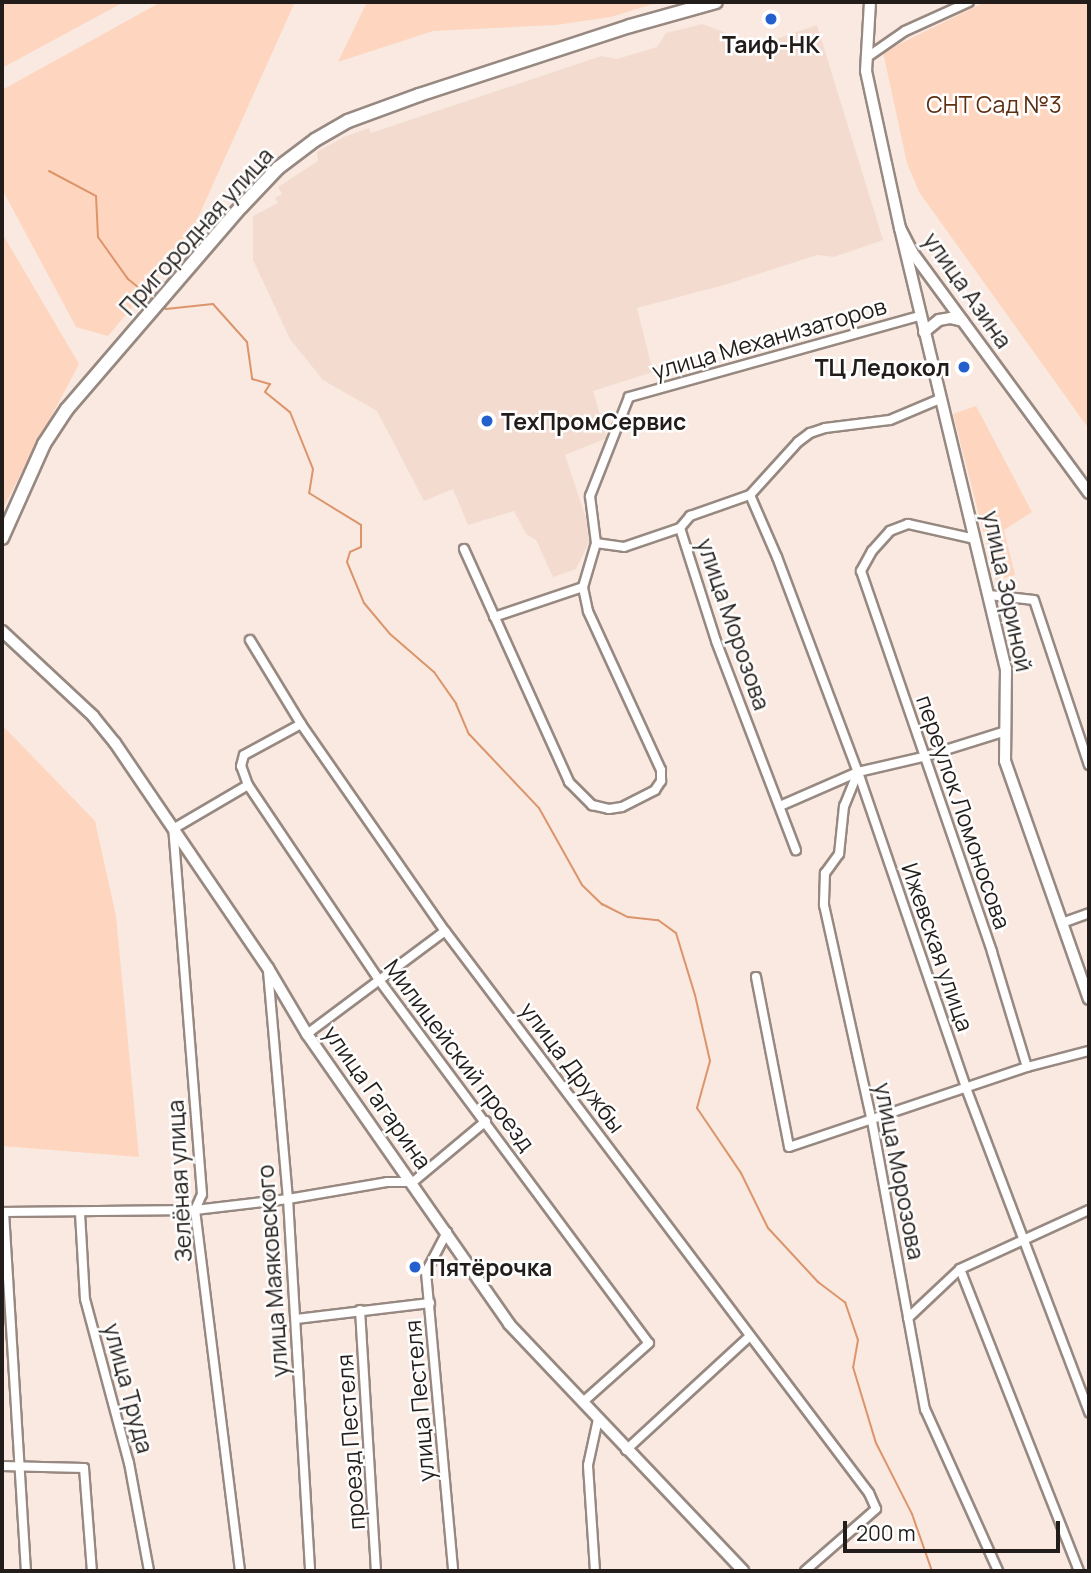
<!DOCTYPE html>
<html>
<head>
<meta charset="utf-8">
<style>
	body { margin:0 }
	#map { position:relative; width:1091px; height:1573px; overflow:hidden; background:#f9e9e0; font-family:Manrope,sans-serif }
	div>[style] { position:absolute }
	[style*='--x'] { left:calc(var(--x)*1px); top:calc(var(--y)*1px); width:calc(var(--w)*1px); rotate:calc(var(--a)*1deg) }
	.built>* { inset:0; background:#f3dccf }
	.green>* { inset:0; background:#fed6bf }
	.stream>* { height:2px; margin:-1px; padding:0 1px; transform-origin:1px; border-radius:1px; background:#dc956b }
	.roads { filter:drop-shadow(2px 0 #978981) drop-shadow(-2px 0 #978981) drop-shadow(0 2px #978981) drop-shadow(0 -2px #978981) }
	.street>* { height:8px; margin:-4px; padding:0 4px; transform-origin:4px; border-radius:4px; background:#fff }
	.secondary>* { height:10px; margin:-5px; padding:0 5px; transform-origin:5px; border-radius:5px; background:#fff }
	.primary>* { height:12px; margin:-6px; padding:0 6px; transform-origin:6px; border-radius:6px; background:#fff }
	.dots>* { width:19px; height:19px; translate:-50% -50%; box-sizing:border-box; border:4px solid #fff; border-radius:50% }
	span { translate:-50% -50%; white-space:nowrap; text-align:center; line-height:1.15; -webkit-text-stroke:5px #fff; paint-order:stroke }
	.poi-label { font-size:23px; color:#221d1a; font-weight:700 }
	.right { translate:-100% -50%; text-align:right }
	.left { translate:0 -50%; text-align:left }
	.park-label { font-size:23px; color:#5d2f10 }
	.street-label { font-size:23px; color:#221d1a }
	.frame { position:absolute; inset:0; border:4px solid #221d1a; pointer-events:none }
	.scale { position:absolute; left:843px; top:1521px; width:217px; height:32px; box-sizing:border-box; border:4px solid #221d1a; border-top:0; padding-left:9px; font-size:21px; line-height:24px; white-space:nowrap; color:#221d1a; -webkit-text-stroke:5px #fff; paint-order:stroke }
</style>
</head>
<body>
<div id="map">
	<div class="built">
		<div style="clip-path:polygon(702px 24px,759px 45px,817px 25px,883px 240px,834px 257px,817px 255px,724px 285px,637px 308px,653px 372px,593px 391px,607px 438px,565px 455px,592px 536px,576px 569px,553px 577px,536px 540px,526px 534px,514px 511px,468px 525px,453px 489px,424px 501px,377px 411px,323px 380px,290px 339px,253px 260px,253px 216px,278px 203px,275px 198px,282px 194px,278px 187px,318px 161px,317px 152px,344px 137px,369px 128px,371px 133px,601px 56px,617px 59px,657px 47px,666px 33px)"></div>
	</div>
	<div class="green">
		<div style="clip-path:polygon(2px 2px,124px 2px,2px 68px)"></div>
		<div style="clip-path:polygon(161px 2px,295px 2px,187px 242px,108px 336px,76px 327px,2px 189px,2px 90px)"></div>
		<div style="clip-path:polygon(367px 2px,659px 2px,611px 17px,556px 25px,433px 31px,338px 62px)"></div>
		<div style="clip-path:polygon(985px 2px,1089px 2px,1089px 429px,919px 192px,907px 163px,883px 52px)"></div>
		<div style="clip-path:polygon(2px 233px,79px 364px,2px 510px)"></div>
		<div style="clip-path:polygon(976px 406px,1032px 512px,1004px 530px,1015px 575px,996px 581px,953px 414px)"></div>
		<div style="clip-path:polygon(2px 725px,95px 821px,116px 916px,139px 1157px,2px 1146px)"></div>
	</div>
	<div class="stream">
		<div style="--x:49;--y:171;--w:53;--a:28"></div>
		<div style="--x:96;--y:196;--w:41;--a:87.2"></div>
		<div style="--x:98;--y:237;--w:52;--a:54.5"></div>
		<div style="--x:128;--y:279;--w:35;--a:39"></div>
		<div style="--x:162;--y:306;--w:5;--a:37"></div>
		<div style="--x:166;--y:309;--w:47;--a:-6.1"></div>
		<div style="--x:213;--y:304;--w:51;--a:48.2"></div>
		<div style="--x:247;--y:342;--w:37;--a:82"></div>
		<div style="--x:252;--y:379;--w:19;--a:16"></div>
		<div style="--x:270;--y:384;--w:9;--a:122"></div>
		<div style="--x:265;--y:392;--w:32;--a:39"></div>
		<div style="--x:290;--y:412;--w:61;--a:68"></div>
		<div style="--x:313;--y:469;--w:24;--a:99"></div>
		<div style="--x:309;--y:493;--w:61;--a:31.6"></div>
		<div style="--x:361;--y:525;--w:22;--a:90"></div>
		<div style="--x:361;--y:547;--w:12;--a:156"></div>
		<div style="--x:350;--y:552;--w:10;--a:107"></div>
		<div style="--x:347;--y:562;--w:44;--a:67.5"></div>
		<div style="--x:364;--y:603;--w:40;--a:50"></div>
		<div style="--x:390;--y:634;--w:58;--a:40.8"></div>
		<div style="--x:434;--y:672;--w:39;--a:55"></div>
		<div style="--x:456;--y:704;--w:33;--a:67"></div>
		<div style="--x:469;--y:734;--w:102;--a:46.6"></div>
		<div style="--x:539;--y:808;--w:88;--a:60.8"></div>
		<div style="--x:582;--y:885;--w:28;--a:44"></div>
		<div style="--x:602;--y:904;--w:29;--a:27"></div>
		<div style="--x:628;--y:917;--w:30;--a:6"></div>
		<div style="--x:658;--y:920;--w:22;--a:36"></div>
		<div style="--x:676;--y:933;--w:65;--a:73"></div>
		<div style="--x:695;--y:995;--w:68;--a:77.2"></div>
		<div style="--x:710;--y:1061;--w:49;--a:105.5"></div>
		<div style="--x:697;--y:1108;--w:78;--a:55.9"></div>
		<div style="--x:741;--y:1173;--w:61;--a:63.9"></div>
		<div style="--x:768;--y:1228;--w:74;--a:47.2"></div>
		<div style="--x:818;--y:1282;--w:34;--a:37"></div>
		<div style="--x:845;--y:1302;--w:40;--a:71.1"></div>
		<div style="--x:858;--y:1340;--w:27;--a:100"></div>
		<div style="--x:853;--y:1367;--w:79;--a:73.2"></div>
		<div style="--x:876;--y:1443;--w:80;--a:63.1"></div>
		<div style="--x:912;--y:1514;--w:60;--a:70.7"></div>
	</div>
	<div class="roads">
		<div class="street">
			<div style="--x:866;--y:58;--w:47;--a:-34.7"></div>
			<div style="--x:905;--y:31;--w:70;--a:-24.4"></div>
			<div style="--x:750;--y:495;--w:68;--a:66.5"></div>
			<div style="--x:777;--y:557;--w:230;--a:69.4"></div>
			<div style="--x:858;--y:772;--w:334;--a:71.1"></div>
			<div style="--x:966;--y:1088;--w:347;--a:69.2"></div>
			<div style="--x:680;--y:528;--w:119;--a:72.3"></div>
			<div style="--x:716;--y:641;--w:224;--a:69.1"></div>
			<div style="--x:975;--y:539;--w:69;--a:-167.4"></div>
			<div style="--x:908;--y:524;--w:19;--a:159"></div>
			<div style="--x:890;--y:531;--w:27;--a:132"></div>
			<div style="--x:872;--y:551;--w:23;--a:119"></div>
			<div style="--x:861;--y:571;--w:403;--a:71"></div>
			<div style="--x:992;--y:952;--w:120;--a:73.1"></div>
			<div style="--x:596;--y:543;--w:28;--a:8"></div>
			<div style="--x:624;--y:547;--w:59;--a:-18.7"></div>
			<div style="--x:680;--y:528;--w:16;--a:-50"></div>
			<div style="--x:690;--y:516;--w:64;--a:-19.3"></div>
			<div style="--x:750;--y:495;--w:72;--a:-47.8"></div>
			<div style="--x:798;--y:442;--w:15;--a:-37"></div>
			<div style="--x:810;--y:433;--w:16;--a:-18"></div>
			<div style="--x:825;--y:428;--w:65;--a:-7"></div>
			<div style="--x:890;--y:420;--w:56;--a:-22.9"></div>
			<div style="--x:464;--y:549;--w:256;--a:65.7"></div>
			<div style="--x:569;--y:782;--w:33;--a:45"></div>
			<div style="--x:592;--y:805;--w:17;--a:13"></div>
			<div style="--x:609;--y:809;--w:13;--a:-9"></div>
			<div style="--x:622;--y:807;--w:37;--a:-27"></div>
			<div style="--x:655;--y:790;--w:11;--a:-56"></div>
			<div style="--x:661;--y:781;--w:11;--a:-90"></div>
			<div style="--x:661;--y:770;--w:175;--a:-114.7"></div>
			<div style="--x:588;--y:611;--w:25;--a:-102"></div>
			<div style="--x:583;--y:587;--w:46;--a:-73.5"></div>
			<div style="--x:596;--y:543;--w:47;--a:-97.3"></div>
			<div style="--x:590;--y:496;--w:106;--a:-68.5"></div>
			<div style="--x:629;--y:397;--w:301;--a:-15.6"></div>
			<div style="--x:989;--y:595;--w:45;--a:6.3"></div>
			<div style="--x:1034;--y:600;--w:174;--a:71.6"></div>
			<div style="--x:494;--y:617;--w:94;--a:-18.6"></div>
			<div style="--x:250;--y:640;--w:98;--a:58.7"></div>
			<div style="--x:301;--y:724;--w:252;--a:55.2"></div>
			<div style="--x:445;--y:931;--w:704;--a:52.97"></div>
			<div style="--x:869;--y:1493;--w:17;--a:66"></div>
			<div style="--x:876;--y:1509;--w:94;--a:138.9"></div>
			<div style="--x:858;--y:772;--w:37;--a:112"></div>
			<div style="--x:844;--y:806;--w:48;--a:95.9"></div>
			<div style="--x:839;--y:854;--w:24;--a:126"></div>
			<div style="--x:825;--y:873;--w:32;--a:92"></div>
			<div style="--x:824;--y:905;--w:221;--a:77.5"></div>
			<div style="--x:872;--y:1121;--w:293;--a:79.6"></div>
			<div style="--x:925;--y:1409;--w:178;--a:65.7"></div>
			<div style="--x:248;--y:785;--w:235;--a:56.1"></div>
			<div style="--x:379;--y:980;--w:452;--a:53.4"></div>
			<div style="--x:649;--y:1343;--w:89;--a:138.2"></div>
			<div style="--x:780;--y:806;--w:85;--a:-23.6"></div>
			<div style="--x:858;--y:772;--w:67;--a:-13"></div>
			<div style="--x:923;--y:757;--w:84;--a:-17.4"></div>
			<div style="--x:1062;--y:923;--w:29;--a:-20"></div>
			<div style="--x:268;--y:971;--w:229;--a:85"></div>
			<div style="--x:288;--y:1199;--w:373;--a:86.6"></div>
			<div style="--x:756;--y:977;--w:173;--a:79"></div>
			<div style="--x:789;--y:1147;--w:251;--a:-18.6"></div>
			<div style="--x:1027;--y:1067;--w:64;--a:-14.5"></div>
			<div style="--x:307;--y:1034;--w:172;--a:-36.7"></div>
			<div style="--x:2;--y:1212;--w:193;--a:-0.6"></div>
			<div style="--x:195;--y:1210;--w:94;--a:-6.7"></div>
			<div style="--x:288;--y:1199;--w:100;--a:-9.7"></div>
			<div style="--x:387;--y:1182;--w:26;--a:0"></div>
			<div style="--x:413;--y:1182;--w:95;--a:-39.9"></div>
			<div style="--x:4;--y:1212;--w:360;--a:86.5"></div>
			<div style="--x:80;--y:1213;--w:86;--a:86.7"></div>
			<div style="--x:85;--y:1299;--w:170;--a:75"></div>
			<div style="--x:129;--y:1463;--w:110;--a:79.5"></div>
			<div style="--x:447;--y:1232;--w:45;--a:117.7"></div>
			<div style="--x:426;--y:1272;--w:300;--a:84.8"></div>
			<div style="--x:960;--y:1269;--w:325;--a:68.5"></div>
			<div style="--x:360;--y:1310;--w:261;--a:86.5"></div>
			<div style="--x:908;--y:1318;--w:71;--a:-43.3"></div>
			<div style="--x:960;--y:1269;--w:142;--a:-24.6"></div>
			<div style="--x:296;--y:1319;--w:135;--a:-6.8"></div>
			<div style="--x:626;--y:1450;--w:168;--a:-42.6"></div>
			<div style="--x:2;--y:1466;--w:82;--a:1.4"></div>
			<div style="--x:84;--y:1468;--w:103;--a:85.6"></div>
			<div style="--x:240;--y:1571;--w:364;--a:-97.1"></div>
			<div style="--x:195;--y:1210;--w:17;--a:-66"></div>
			<div style="--x:202;--y:1194;--w:366;--a:-94.5"></div>
			<div style="--x:173;--y:829;--w:87;--a:-30.4"></div>
			<div style="--x:248;--y:785;--w:20;--a:-110"></div>
			<div style="--x:241;--y:766;--w:11;--a:-75"></div>
			<div style="--x:244;--y:755;--w:65;--a:-28.5"></div>
			<div style="--x:595;--y:1571;--w:106;--a:-93.8"></div>
			<div style="--x:588;--y:1465;--w:47;--a:-77.7"></div>
		</div>
		<div class="secondary">
			<div style="--x:870;--y:2;--w:69;--a:93.3"></div>
			<div style="--x:866;--y:71;--w:161;--a:77.8"></div>
			<div style="--x:900;--y:228;--w:27;--a:63"></div>
			<div style="--x:912;--y:252;--w:299;--a:53.7"></div>
			<div style="--x:900;--y:228;--w:453;--a:76.5"></div>
			<div style="--x:1006;--y:668;--w:93;--a:90.6"></div>
			<div style="--x:1005;--y:761;--w:252;--a:70.6"></div>
			<div style="--x:924;--y:332;--w:19;--a:-39"></div>
			<div style="--x:939;--y:320;--w:11;--a:-10"></div>
			<div style="--x:950;--y:318;--w:13;--a:13"></div>
			<div style="--x:2;--y:631;--w:125;--a:43"></div>
			<div style="--x:93;--y:716;--w:35;--a:51"></div>
			<div style="--x:115;--y:743;--w:272;--a:55.8"></div>
			<div style="--x:268;--y:968;--w:77;--a:59.4"></div>
			<div style="--x:307;--y:1034;--w:353;--a:55.1"></div>
			<div style="--x:509;--y:1324;--w:340;--a:46.5"></div>
		</div>
		<div class="primary">
			<div style="--x:2;--y:538;--w:103;--a:-65.9"></div>
			<div style="--x:44;--y:444;--w:42;--a:-56.7"></div>
			<div style="--x:67;--y:409;--w:267;--a:-49.3"></div>
			<div style="--x:241;--y:207;--w:54;--a:-46.5"></div>
			<div style="--x:278;--y:168;--w:46;--a:-37.1"></div>
			<div style="--x:315;--y:140;--w:38;--a:-30"></div>
			<div style="--x:348;--y:121;--w:76;--a:-20.1"></div>
			<div style="--x:419;--y:95;--w:222;--a:-18.1"></div>
			<div style="--x:630;--y:26;--w:89;--a:-15.6"></div>
		</div>
	</div>
	<div class="dots">
		<div style="left:771px;top:19px;background:#2460cd"></div>
		<div style="left:964px;top:367px;background:#2460cd"></div>
		<div style="left:487px;top:421px;background:#2460cd"></div>
		<div style="left:415px;top:1267px;background:#2460cd"></div>
	</div>
	<div class="poi-label">
		<span style="left:771px;top:44px">Таиф-НК</span>
		<span class="right" style="left:950px;top:367px">ТЦ Ледокол</span>
		<span class="left" style="left:501px;top:421px">ТехПромСервис</span>
		<span class="left" style="left:429px;top:1267px">Пятёрочка</span>
	</div>
	<div class="park-label">
		<span style="left:994px;top:104px">СНТ Сад №3</span>
	</div>
	<div class="street-label">
		<span style="left:196px;top:231px;rotate:-48deg">Пригородная улица</span>
		<span style="left:968px;top:290px;rotate:55deg">улица Азина</span>
		<span style="left:769px;top:338px;rotate:-16deg">улица Механизаторов</span>
		<span style="left:1008px;top:591px;rotate:78deg">улица Зориной</span>
		<span style="left:734px;top:624px;rotate:71deg">улица Морозова</span>
		<span style="left:964px;top:812px;rotate:71deg">переулок Ломоносова</span>
		<span style="left:938px;top:947px;rotate:71deg">Ижевская улица</span>
		<span style="left:460px;top:1055px;rotate:53deg">Милицейский проезд</span>
		<span style="left:573px;top:1067px;rotate:53deg">улица Дружбы</span>
		<span style="left:378px;top:1097px;rotate:55deg">улица Гагарина</span>
		<span style="left:900px;top:1171px;rotate:79deg">улица Морозова</span>
		<span style="left:179px;top:1181px;rotate:-93deg">Зелёная улица</span>
		<span style="left:272px;top:1271px;rotate:-94deg">улица Маяковского</span>
		<span style="left:129px;top:1388px;rotate:75deg">улица Труда</span>
		<span style="left:419px;top:1401px;rotate:-95deg">улица Пестеля</span>
		<span style="left:350px;top:1442px;rotate:-94deg">проезд Пестеля</span>
	</div>
	<div class="frame"></div>
	<div class="scale">200 m</div>
</div>
</body>
</html>
